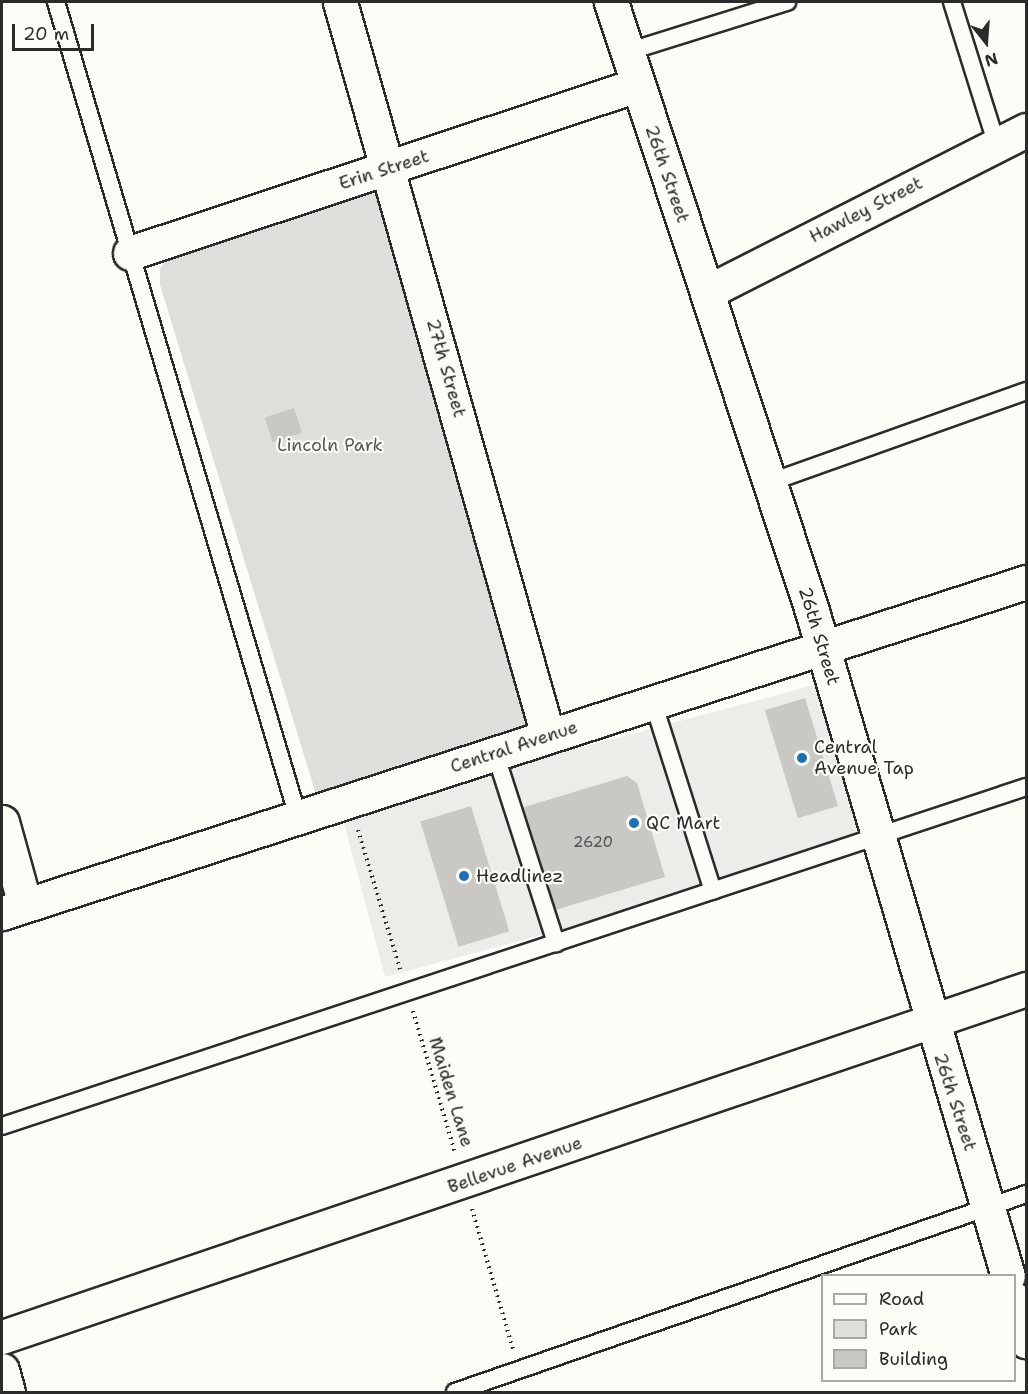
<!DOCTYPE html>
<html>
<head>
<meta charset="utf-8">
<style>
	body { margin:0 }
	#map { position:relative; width:1028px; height:1394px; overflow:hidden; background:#fdfcf7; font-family:"Shantell Sans",sans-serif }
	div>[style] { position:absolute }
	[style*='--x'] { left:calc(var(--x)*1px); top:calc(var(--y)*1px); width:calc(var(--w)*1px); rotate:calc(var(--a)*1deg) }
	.built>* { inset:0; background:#edece8; transform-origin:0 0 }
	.green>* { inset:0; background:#dfdeda }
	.building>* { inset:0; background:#c9c8c4; transform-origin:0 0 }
	.path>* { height:4px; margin-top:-2px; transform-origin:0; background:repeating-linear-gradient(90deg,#2b2b2b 0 1.5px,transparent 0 6px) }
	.roads { filter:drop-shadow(2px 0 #2b2b2b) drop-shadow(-2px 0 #2b2b2b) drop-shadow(0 2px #2b2b2b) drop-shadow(0 -2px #2b2b2b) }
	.lane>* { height:16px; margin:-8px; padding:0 8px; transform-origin:8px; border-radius:8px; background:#fdfcf7 }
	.street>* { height:33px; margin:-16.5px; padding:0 16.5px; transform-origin:16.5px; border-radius:16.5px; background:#fdfcf7 }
	.secondary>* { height:33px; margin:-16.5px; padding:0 16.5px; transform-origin:16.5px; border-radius:16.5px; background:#fdfcf7 }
	.dots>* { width:16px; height:16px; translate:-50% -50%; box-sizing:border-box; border:3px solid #fdfcf7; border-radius:50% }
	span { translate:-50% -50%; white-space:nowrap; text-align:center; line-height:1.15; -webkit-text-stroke:4.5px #fdfcf7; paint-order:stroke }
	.number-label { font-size:15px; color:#525251 }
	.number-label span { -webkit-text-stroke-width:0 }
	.street-label { font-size:18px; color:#2b2b2b }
	.park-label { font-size:18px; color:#585857 }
	.poi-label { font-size:18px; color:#2b2b2b }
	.left { translate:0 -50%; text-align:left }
	.frame { position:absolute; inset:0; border:3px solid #2b2b2b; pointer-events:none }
	.legend { position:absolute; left:821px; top:1274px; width:195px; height:108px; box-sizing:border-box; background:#fdfcf7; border:2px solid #a9a8a5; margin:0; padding:8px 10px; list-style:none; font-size:18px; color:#2b2b2b }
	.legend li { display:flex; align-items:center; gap:12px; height:30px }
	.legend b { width:30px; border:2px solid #a9a8a5 }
	.north { position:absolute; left:956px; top:12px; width:60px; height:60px; -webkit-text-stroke:4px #fdfcf7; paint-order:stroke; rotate:163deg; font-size:16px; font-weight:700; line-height:24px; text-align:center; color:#2b2b2b }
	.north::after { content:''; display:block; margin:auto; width:21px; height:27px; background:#2b2b2b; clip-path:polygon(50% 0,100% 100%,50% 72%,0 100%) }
	.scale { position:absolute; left:12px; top:24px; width:82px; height:27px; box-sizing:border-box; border:3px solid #2b2b2b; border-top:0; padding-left:8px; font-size:18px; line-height:21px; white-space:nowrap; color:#2b2b2b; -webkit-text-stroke:4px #fdfcf7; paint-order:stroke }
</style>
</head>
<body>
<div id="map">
	<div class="built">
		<div style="left:818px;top:684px;width:171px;height:494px;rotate:75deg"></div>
	</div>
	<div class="green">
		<div style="clip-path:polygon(359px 188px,379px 197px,528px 721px,521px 735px,318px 801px,160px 285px,160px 269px,172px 251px)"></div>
	</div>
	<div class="building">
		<div style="left:294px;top:408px;width:26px;height:31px;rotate:72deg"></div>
		<div style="left:805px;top:698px;width:113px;height:42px;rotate:73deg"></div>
		<div style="clip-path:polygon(627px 776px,637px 783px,665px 877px,552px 911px,521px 808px)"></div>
		<div style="left:471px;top:806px;width:131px;height:53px;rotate:73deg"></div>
	</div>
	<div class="path">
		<div style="--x:358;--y:830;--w:148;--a:73.2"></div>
		<div style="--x:413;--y:1011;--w:148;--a:73.5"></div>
		<div style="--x:472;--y:1209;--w:146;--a:73.7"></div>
	</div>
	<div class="roads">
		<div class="lane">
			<div style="--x:56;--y:2;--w:850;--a:73.46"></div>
			<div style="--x:952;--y:2;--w:147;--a:72.6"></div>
			<div style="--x:627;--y:52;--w:168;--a:-17.4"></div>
			<div style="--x:768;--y:483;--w:274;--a:-19.6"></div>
			<div style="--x:653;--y:702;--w:198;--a:72.4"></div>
			<div style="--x:495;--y:753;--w:200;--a:72.2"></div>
			<div style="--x:2;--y:1126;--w:1079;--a:-18.32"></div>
			<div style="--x:455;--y:1392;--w:604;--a:-19.12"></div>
		</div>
		<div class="street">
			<div style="--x:340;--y:2;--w:763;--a:74.18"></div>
			<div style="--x:611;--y:2;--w:641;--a:71.73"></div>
			<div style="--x:812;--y:611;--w:693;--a:73.58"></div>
			<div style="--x:130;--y:253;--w:534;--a:-18.33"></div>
			<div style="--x:707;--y:292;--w:358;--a:-26.9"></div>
			<div style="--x:2;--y:822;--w:86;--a:74.5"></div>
			<div style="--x:1014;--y:1299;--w:44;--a:74.1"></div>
			<div style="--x:2;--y:1337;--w:1082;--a:-18.77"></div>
			<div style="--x:2;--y:1370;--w:23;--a:75"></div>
		</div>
		<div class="secondary">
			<div style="--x:2;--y:913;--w:1076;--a:-17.91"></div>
		</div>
	</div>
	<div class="dots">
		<div style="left:802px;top:758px;background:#1f6fb2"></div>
		<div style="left:634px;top:823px;background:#1f6fb2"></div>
		<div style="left:464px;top:876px;background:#1f6fb2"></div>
	</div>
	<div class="number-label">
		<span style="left:593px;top:843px">2620</span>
	</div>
	<div class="street-label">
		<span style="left:384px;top:170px;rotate:-18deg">Erin Street</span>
		<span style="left:667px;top:174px;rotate:71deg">26th Street</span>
		<span style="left:866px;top:210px;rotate:-27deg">Hawley Street</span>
		<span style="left:446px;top:368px;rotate:74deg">27th Street</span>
		<span style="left:819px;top:636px;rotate:73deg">26th Street</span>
		<span style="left:514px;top:747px;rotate:-18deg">Central Avenue</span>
		<span style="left:451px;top:1092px;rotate:73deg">Maiden Lane</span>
		<span style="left:955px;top:1102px;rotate:72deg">26th Street</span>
		<span style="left:515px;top:1165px;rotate:-19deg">Bellevue Avenue</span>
	</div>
	<div class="park-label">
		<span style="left:330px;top:445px">Lincoln Park</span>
	</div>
	<div class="poi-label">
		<span class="left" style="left:814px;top:758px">Central<br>Avenue Tap</span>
		<span class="left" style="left:646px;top:823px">QC Mart</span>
		<span class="left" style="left:476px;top:876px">Headlinez</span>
	</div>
	<div class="frame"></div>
	<ul class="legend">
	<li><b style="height:8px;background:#fdfcf7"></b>Road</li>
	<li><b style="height:16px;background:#dfdeda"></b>Park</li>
	<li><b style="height:16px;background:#c9c8c4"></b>Building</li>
	</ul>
	<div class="north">N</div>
	<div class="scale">20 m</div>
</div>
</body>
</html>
